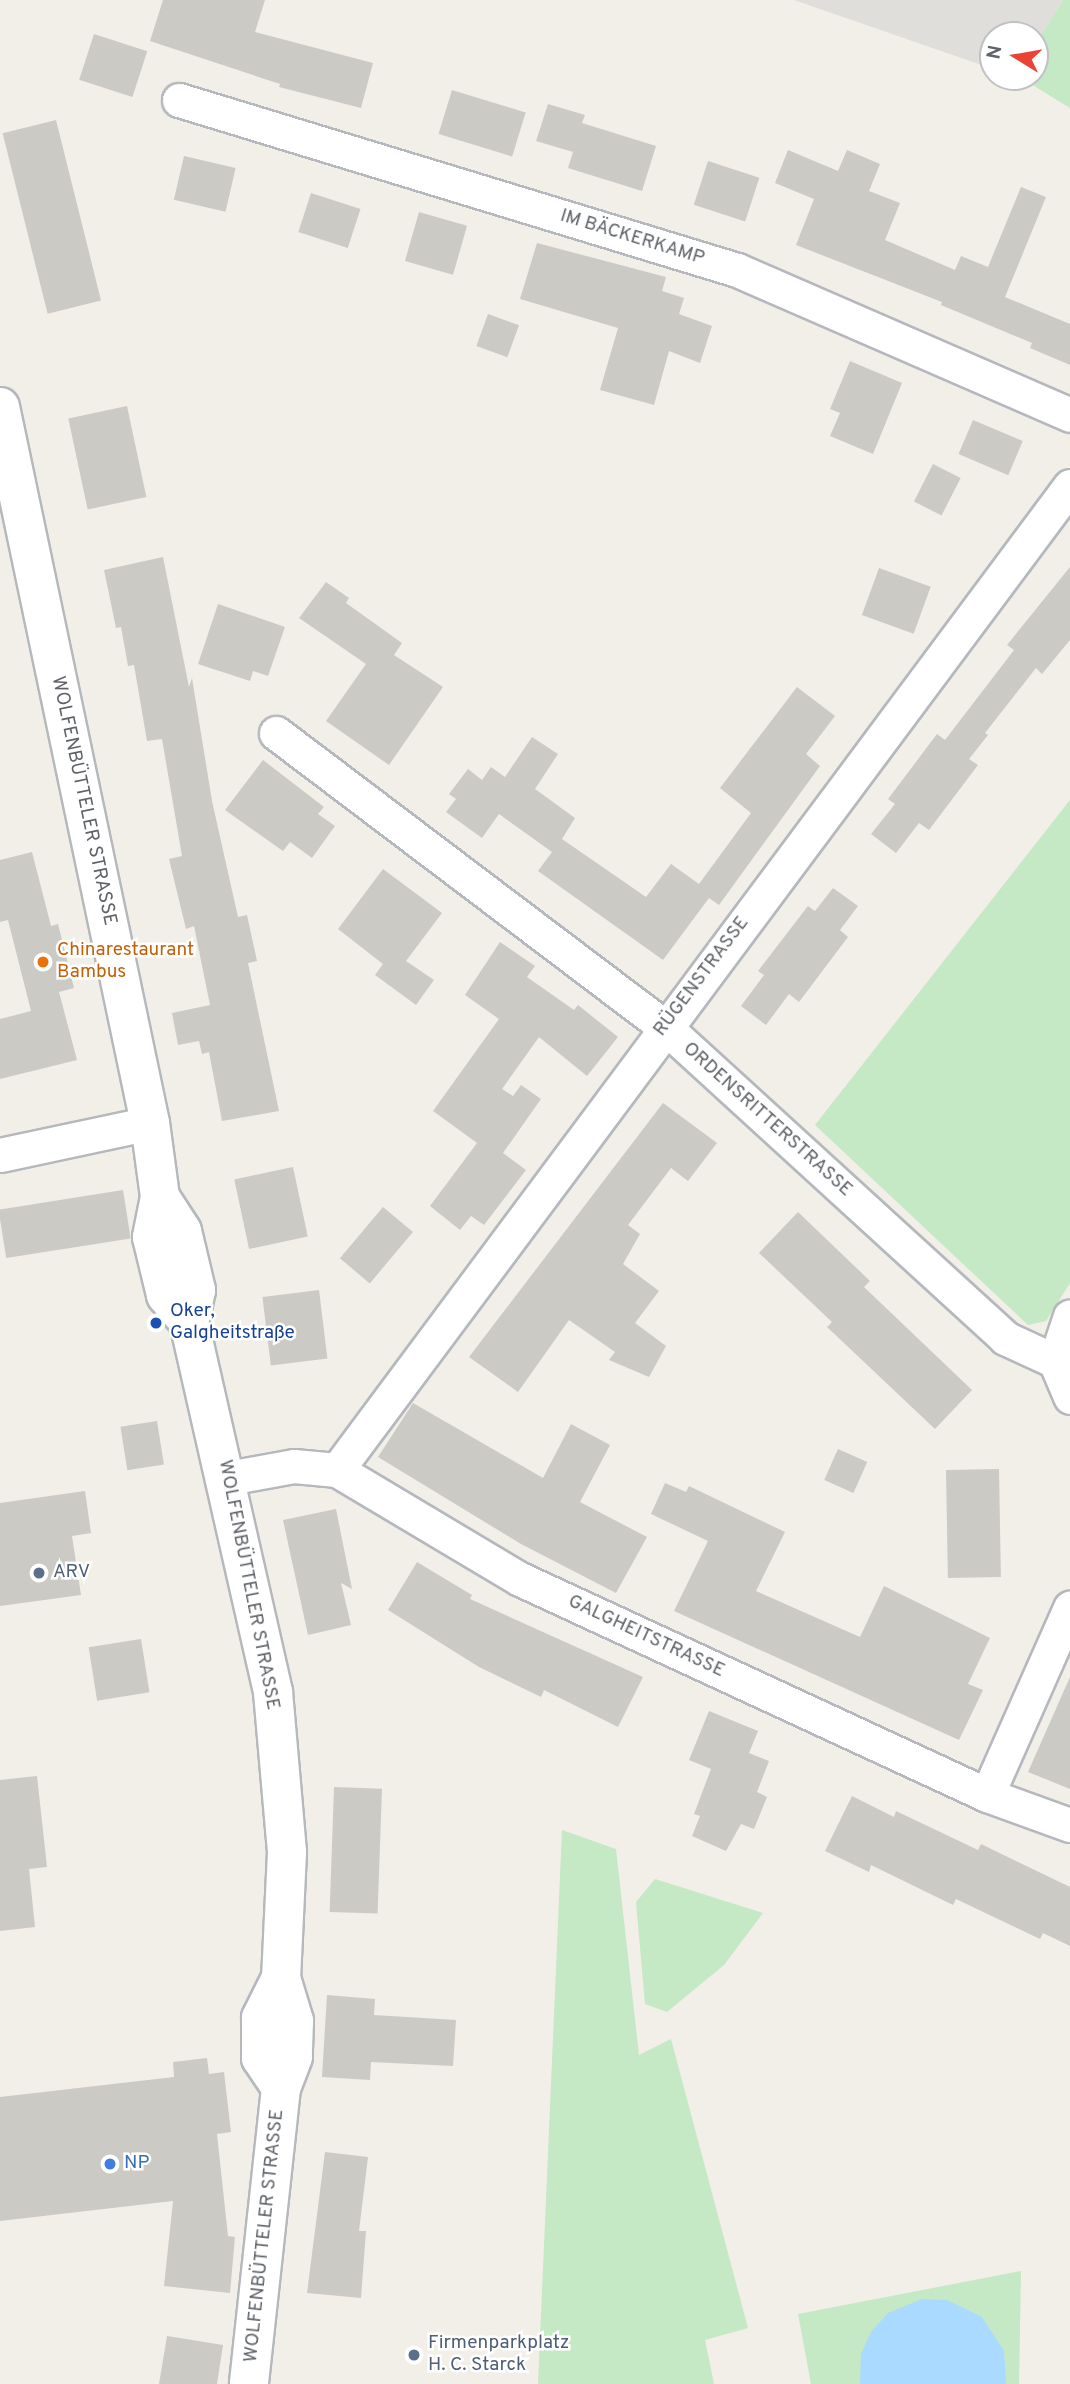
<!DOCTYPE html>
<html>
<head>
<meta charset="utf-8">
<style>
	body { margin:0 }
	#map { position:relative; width:1070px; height:2384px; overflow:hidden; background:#f1efe8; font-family:Overpass,sans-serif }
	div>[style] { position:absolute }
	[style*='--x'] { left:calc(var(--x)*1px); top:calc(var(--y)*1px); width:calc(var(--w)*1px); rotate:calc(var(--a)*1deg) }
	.industrial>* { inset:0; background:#e0deda }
	.green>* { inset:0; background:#c5e8c5 }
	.water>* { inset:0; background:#aadaff }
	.building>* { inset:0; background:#cccac5; transform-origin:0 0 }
	.roads { filter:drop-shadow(2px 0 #b5b8bc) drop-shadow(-2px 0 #b5b8bc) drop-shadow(0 2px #b5b8bc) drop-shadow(0 -2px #b5b8bc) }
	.street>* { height:33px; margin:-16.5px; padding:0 16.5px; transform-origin:16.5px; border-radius:16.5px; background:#fff }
	.secondary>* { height:38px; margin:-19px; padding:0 19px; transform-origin:19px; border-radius:19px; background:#fff }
	.dots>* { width:19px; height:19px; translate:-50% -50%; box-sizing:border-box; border:4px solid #fff; border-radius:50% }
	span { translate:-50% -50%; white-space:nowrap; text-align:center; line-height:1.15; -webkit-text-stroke:5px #fff; paint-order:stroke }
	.street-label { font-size:19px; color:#5f6368 }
	.food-label { font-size:19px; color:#c56008 }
	.left { translate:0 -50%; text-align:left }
	.transit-label { font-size:19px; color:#164399 }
	.service-label { font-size:19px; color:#4e5e75 }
	.shop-label { font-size:19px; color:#366cbe }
	.north { position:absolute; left:979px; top:21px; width:70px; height:70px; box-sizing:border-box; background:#fff; border:2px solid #bfc1c3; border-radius:50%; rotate:281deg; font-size:19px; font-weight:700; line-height:28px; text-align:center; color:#5f6368 }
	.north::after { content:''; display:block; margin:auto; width:24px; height:32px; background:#ea4335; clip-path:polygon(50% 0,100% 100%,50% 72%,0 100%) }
</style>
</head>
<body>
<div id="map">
	<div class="industrial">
		<div style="clip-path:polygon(794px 0,1063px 0,1035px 45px,1035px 35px,993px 35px,993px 69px)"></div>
	</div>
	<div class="green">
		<div style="clip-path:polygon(1063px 0,1070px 0,1070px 108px,1021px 78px,1035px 77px,1035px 45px)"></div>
		<div style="clip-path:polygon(1070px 800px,1070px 1283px,1046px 1321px,1028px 1325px,815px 1125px)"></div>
		<div style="clip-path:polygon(562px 1830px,616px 1849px,639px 2055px,671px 2039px,748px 2328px,705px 2340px,714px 2384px,538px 2384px)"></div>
		<div style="clip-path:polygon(655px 1879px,763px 1913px,724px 1965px,667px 2012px,645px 2004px,636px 1902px)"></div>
		<div style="clip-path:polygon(1021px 2271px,1019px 2384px,811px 2384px,798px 2314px)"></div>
	</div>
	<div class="water">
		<div style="clip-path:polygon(922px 2299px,947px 2300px,982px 2317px,1004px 2351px,1006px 2384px,860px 2384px,861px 2354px,871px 2332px,888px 2313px)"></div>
	</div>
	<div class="building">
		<div style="clip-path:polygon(163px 0,265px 0,255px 32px,373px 63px,361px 108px,279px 87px,280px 84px,150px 41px)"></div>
		<div style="left:94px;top:34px;width:56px;height:48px;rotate:18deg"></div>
		<div style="left:452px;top:90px;width:77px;height:46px;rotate:17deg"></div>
		<div style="clip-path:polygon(548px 104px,585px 115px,582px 123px,656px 146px,642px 191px,568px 168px,573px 152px,536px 141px)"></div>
		<div style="left:56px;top:120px;width:186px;height:55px;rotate:76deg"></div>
		<div style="clip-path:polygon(788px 150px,838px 171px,847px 150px,880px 164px,869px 191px,900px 203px,885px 240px,955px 270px,961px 256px,988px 267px,1021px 187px,1046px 197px,1005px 297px,1070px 324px,1070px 365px,1030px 348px,1032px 343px,941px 305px,942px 302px,796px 245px,814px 199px,775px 183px)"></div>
		<div style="left:184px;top:156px;width:53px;height:45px;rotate:13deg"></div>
		<div style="left:708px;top:161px;width:54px;height:46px;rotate:18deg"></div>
		<div style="left:311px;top:193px;width:52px;height:41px;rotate:18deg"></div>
		<div style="left:419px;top:212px;width:50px;height:51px;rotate:16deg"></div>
		<div style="clip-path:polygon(537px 243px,666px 277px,662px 291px,684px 298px,679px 314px,712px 326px,700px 363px,669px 351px,654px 405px,600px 390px,618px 328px,520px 299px)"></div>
		<div style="left:488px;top:314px;width:33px;height:34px;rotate:20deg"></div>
		<div style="clip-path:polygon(850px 361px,902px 383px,873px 454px,830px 436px,840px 413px,830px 409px)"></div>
		<div style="left:127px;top:406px;width:93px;height:60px;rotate:78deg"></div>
		<div style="left:973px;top:420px;width:54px;height:37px;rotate:23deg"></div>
		<div style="left:933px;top:464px;width:31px;height:42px;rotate:27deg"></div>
		<div style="clip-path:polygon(163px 557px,189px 687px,192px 678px,212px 801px,238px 917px,247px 915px,257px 961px,248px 963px,279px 1111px,222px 1121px,209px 1052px,202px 1054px,199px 1041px,178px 1045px,172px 1013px,210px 1005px,194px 926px,186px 929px,169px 859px,182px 856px,162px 739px,147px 741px,134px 665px,128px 666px,121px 627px,116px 628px,104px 570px)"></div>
		<div style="clip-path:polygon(1070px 567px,1070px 640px,1042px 674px,1036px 668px,985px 733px,988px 735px,969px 759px,978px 765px,929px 830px,919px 823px,896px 853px,871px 834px,895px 804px,888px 799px,937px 734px,945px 740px,1014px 650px,1007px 645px)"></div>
		<div style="left:879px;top:568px;width:55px;height:50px;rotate:20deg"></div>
		<div style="clip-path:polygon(326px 582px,349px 598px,346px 603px,402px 643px,394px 655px,443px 687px,389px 765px,326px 721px,366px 664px,299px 618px)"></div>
		<div style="clip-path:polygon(218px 604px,285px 627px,268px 676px,253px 671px,250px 681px,198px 664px)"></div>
		<div style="clip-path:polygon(797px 687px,835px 716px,806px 754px,820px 766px,719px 905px,709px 898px,663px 960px,538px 871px,552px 852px,499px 814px,482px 838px,446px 812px,456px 799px,449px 794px,468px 769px,482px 780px,491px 767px,505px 777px,532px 737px,558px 754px,535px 789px,575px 818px,562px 839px,646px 897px,671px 864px,699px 884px,751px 813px,720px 788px)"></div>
		<div style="clip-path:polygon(263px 760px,324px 807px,318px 814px,335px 826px,312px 858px,290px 842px,283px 851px,225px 810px)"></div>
		<div style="clip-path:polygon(32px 852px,51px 926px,58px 924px,74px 988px,59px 992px,77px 1060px,0 1079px,0 1019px,31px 1011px,8px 920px,0 922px,0 860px)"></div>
		<div style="clip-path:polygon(383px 869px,442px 913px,406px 961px,434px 980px,416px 1005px,375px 975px,383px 964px,338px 929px)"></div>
		<div style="clip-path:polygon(833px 888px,858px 906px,840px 930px,848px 937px,799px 1002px,789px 994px,766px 1025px,741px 1006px,764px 975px,758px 971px,808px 906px,815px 911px)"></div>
		<div style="clip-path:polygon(500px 942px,535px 966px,527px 977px,574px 1010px,578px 1005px,618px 1037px,587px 1076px,539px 1037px,502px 1089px,513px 1096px,521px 1085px,541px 1099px,503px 1153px,526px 1170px,484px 1225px,471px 1216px,460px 1230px,430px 1206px,477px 1143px,433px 1111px,499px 1019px,465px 995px)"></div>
		<div style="clip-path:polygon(663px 1103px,717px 1143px,688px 1181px,671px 1168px,628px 1225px,640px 1234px,623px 1264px,659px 1291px,635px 1323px,666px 1346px,649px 1377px,609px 1360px,615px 1352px,569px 1320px,518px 1392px,469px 1357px)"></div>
		<div style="left:293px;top:1167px;width:71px;height:60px;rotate:78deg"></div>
		<div style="left:123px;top:1190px;width:49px;height:126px;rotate:81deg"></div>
		<div style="left:383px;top:1207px;width:39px;height:67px;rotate:40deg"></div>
		<div style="clip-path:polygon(798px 1212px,870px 1281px,864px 1287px,972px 1390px,935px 1429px,827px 1327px,832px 1322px,759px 1253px)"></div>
		<div style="left:319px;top:1290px;width:69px;height:57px;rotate:83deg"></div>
		<div style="clip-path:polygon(413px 1403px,543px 1478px,571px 1424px,610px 1445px,580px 1502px,647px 1537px,616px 1593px,521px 1544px,378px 1457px)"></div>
		<div style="left:157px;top:1421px;width:44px;height:37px;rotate:81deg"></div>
		<div style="left:838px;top:1449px;width:32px;height:34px;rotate:24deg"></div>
		<div style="left:999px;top:1469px;width:108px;height:53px;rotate:89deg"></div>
		<div style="clip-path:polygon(665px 1483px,686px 1492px,689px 1486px,785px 1532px,756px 1591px,860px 1637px,884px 1586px,990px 1638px,968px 1684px,983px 1690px,959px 1740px,674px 1611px,708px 1541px,651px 1514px)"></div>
		<div style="clip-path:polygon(85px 1491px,91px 1533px,72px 1536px,81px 1595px,0 1606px,0 1503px)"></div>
		<div style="clip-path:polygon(336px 1509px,352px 1589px,341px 1583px,351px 1625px,308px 1635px,283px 1520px)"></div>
		<div style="clip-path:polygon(417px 1562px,472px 1595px,470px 1599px,643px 1677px,618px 1727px,544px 1690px,541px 1697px,479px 1667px,388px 1610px)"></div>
		<div style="left:141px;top:1639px;width:54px;height:53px;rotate:81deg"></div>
		<div style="clip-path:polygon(1070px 1677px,1070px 1789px,1028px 1772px)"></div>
		<div style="clip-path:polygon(709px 1711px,758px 1731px,749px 1753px,769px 1761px,757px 1792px,767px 1797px,754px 1829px,741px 1824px,726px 1851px,692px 1836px,700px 1816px,694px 1814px,711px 1769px,689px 1760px)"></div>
		<div style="clip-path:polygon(37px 1776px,47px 1867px,29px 1869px,35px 1927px,0 1931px,0 1780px)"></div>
		<div style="left:334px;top:1787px;width:48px;height:125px;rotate:2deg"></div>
		<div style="clip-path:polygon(852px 1796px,894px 1817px,896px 1811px,978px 1850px,981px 1844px,1070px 1887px,1070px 1946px,1043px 1933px,1040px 1939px,956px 1899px,953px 1905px,871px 1865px,869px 1872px,825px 1851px)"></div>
		<div style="clip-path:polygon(327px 1995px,375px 1999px,374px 2015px,456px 2020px,453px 2066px,371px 2062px,370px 2080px,322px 2077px)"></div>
		<div style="clip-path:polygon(207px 2058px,209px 2074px,224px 2072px,231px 2132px,217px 2134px,228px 2236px,235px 2237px,230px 2293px,164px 2286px,173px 2201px,0 2221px,0 2097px,174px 2077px,173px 2062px)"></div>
		<div style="clip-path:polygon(325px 2152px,368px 2157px,359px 2231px,366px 2231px,361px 2298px,307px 2293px)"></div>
		<div style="clip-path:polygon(167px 2336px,223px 2345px,217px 2384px,159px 2384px)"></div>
	</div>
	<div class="roads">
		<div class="street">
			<div style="--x:179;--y:100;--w:583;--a:16.94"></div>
			<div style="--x:737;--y:270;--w:363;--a:23.5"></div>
			<div style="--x:276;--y:733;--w:488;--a:37.1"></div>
			<div style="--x:665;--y:1027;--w:461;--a:42.4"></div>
			<div style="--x:1005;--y:1338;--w:55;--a:24.7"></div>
			<div style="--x:1055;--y:1361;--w:39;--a:67"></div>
			<div style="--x:0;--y:1155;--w:153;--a:-12"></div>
			<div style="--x:1055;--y:1361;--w:47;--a:-71.6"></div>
			<div style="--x:337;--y:1470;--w:1227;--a:-53.32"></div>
			<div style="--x:228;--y:1478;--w:67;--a:-10.3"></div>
			<div style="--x:294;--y:1466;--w:43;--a:5.3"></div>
			<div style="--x:337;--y:1470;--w:213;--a:30.8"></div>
			<div style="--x:520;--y:1579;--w:515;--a:24.82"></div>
			<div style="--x:987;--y:1795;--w:88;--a:19.9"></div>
			<div style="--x:987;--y:1795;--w:205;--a:-66.1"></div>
		</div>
		<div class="secondary">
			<div style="--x:0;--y:407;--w:732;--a:78.17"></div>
			<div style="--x:150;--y:1123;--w:75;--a:82.3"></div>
			<div style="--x:160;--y:1197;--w:41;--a:101.3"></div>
			<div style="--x:152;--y:1237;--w:60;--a:76.4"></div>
			<div style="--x:166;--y:1295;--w:35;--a:50"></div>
			<div style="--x:160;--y:1197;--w:40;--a:57.1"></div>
			<div style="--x:182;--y:1231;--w:61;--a:76.7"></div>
			<div style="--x:196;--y:1290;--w:33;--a:102"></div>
			<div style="--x:189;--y:1322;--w:379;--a:77.2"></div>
			<div style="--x:273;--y:1692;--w:161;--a:85"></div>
			<div style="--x:287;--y:1852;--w:126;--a:92.7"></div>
			<div style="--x:281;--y:1978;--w:45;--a:73.2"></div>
			<div style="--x:294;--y:2021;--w:36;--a:92"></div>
			<div style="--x:293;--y:2057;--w:33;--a:111"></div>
			<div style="--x:281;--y:2088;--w:298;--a:96.2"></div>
			<div style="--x:281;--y:1978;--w:45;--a:116.6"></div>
			<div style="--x:261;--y:2018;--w:40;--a:90"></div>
			<div style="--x:261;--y:2058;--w:36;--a:56"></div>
		</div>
	</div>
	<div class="dots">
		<div style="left:43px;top:962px;background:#e8710a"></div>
		<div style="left:156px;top:1323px;background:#1a4fb4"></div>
		<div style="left:39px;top:1573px;background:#5c6f8a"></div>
		<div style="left:110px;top:2164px;background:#3f7fe0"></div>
		<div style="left:414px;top:2355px;background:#5c6f8a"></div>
	</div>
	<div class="street-label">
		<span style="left:632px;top:238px;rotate:17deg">IM BÄCKERKAMP</span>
		<span style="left:83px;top:801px;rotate:78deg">WOLFENBÜTTELER STRASSE</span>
		<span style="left:702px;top:977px;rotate:-53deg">RÜGENSTRASSE</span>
		<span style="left:767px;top:1120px;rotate:42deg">ORDENSRITTERSTRASSE</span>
		<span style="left:248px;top:1585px;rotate:79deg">WOLFENBÜTTELER STRASSE</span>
		<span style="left:646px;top:1637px;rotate:25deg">GALGHEITSTRASSE</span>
		<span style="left:265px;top:2236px;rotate:-84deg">WOLFENBÜTTELER STRASSE</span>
	</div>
	<div class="food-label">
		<span class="left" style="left:57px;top:962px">Chinarestaurant<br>Bambus</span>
	</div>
	<div class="transit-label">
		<span class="left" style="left:170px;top:1323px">Oker,<br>Galgheitstraße</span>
	</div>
	<div class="service-label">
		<span class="left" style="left:53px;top:1573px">ARV</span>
		<span class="left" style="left:428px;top:2355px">Firmenparkplatz<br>H. C. Starck</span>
	</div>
	<div class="shop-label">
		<span class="left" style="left:124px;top:2164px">NP</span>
	</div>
	<div class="north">N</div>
</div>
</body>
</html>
